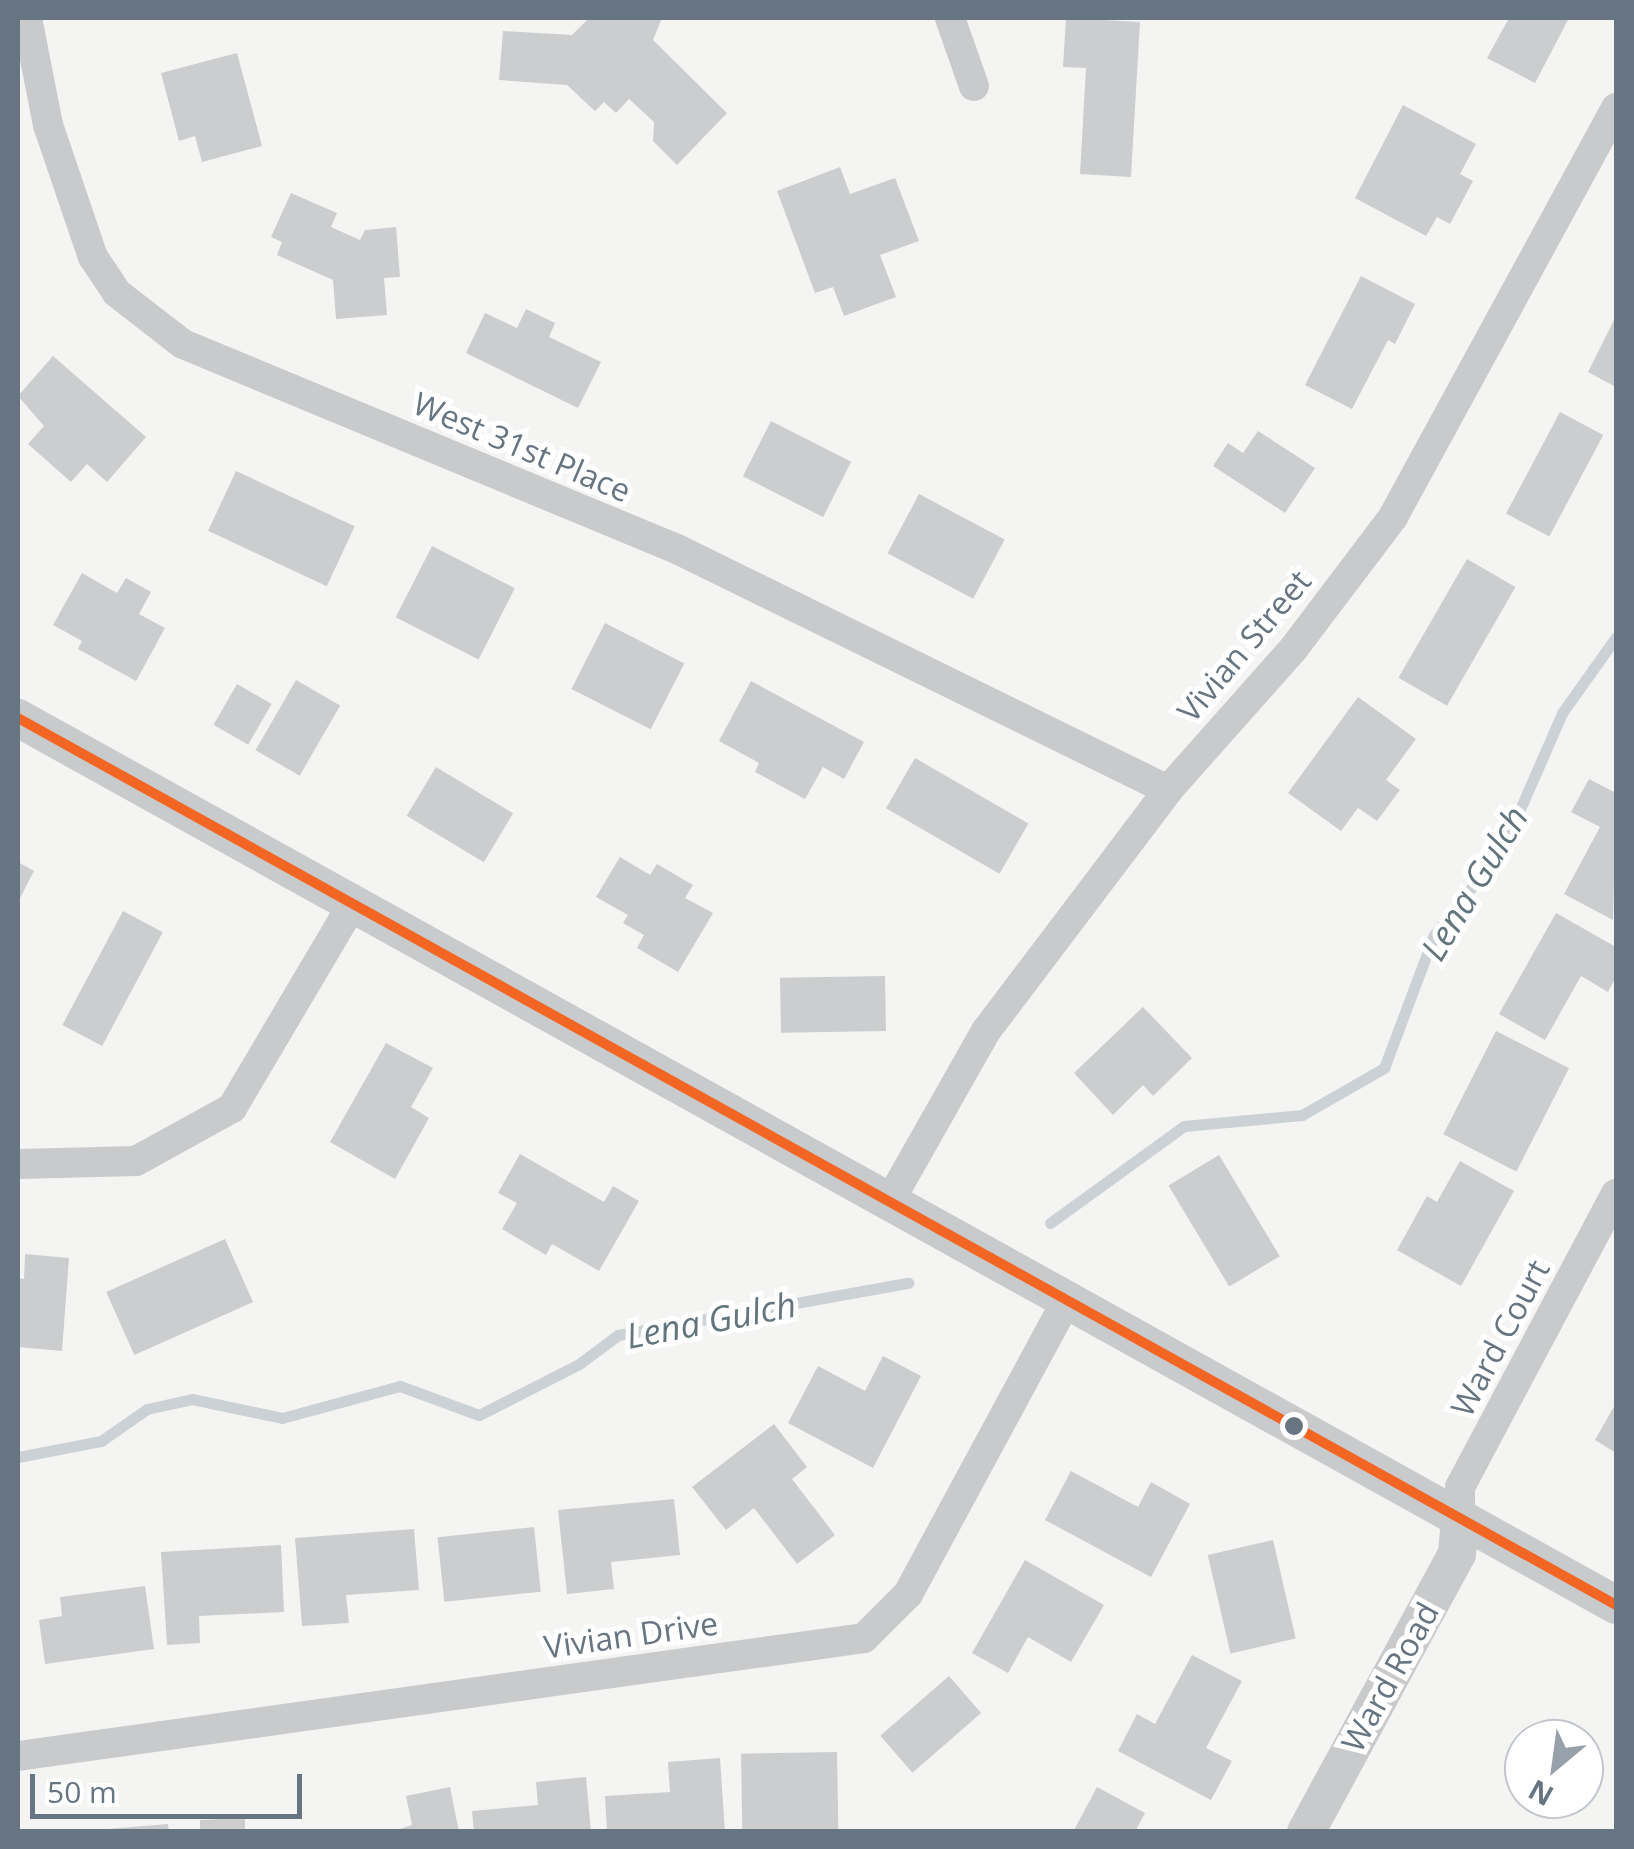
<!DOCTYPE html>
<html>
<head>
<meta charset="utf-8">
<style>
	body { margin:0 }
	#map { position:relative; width:1634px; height:1849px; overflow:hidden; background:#f4f4f3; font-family:"Open Sans",sans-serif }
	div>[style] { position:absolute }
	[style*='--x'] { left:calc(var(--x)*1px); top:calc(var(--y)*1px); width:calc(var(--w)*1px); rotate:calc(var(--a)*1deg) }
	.stream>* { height:11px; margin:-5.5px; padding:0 5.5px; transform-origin:5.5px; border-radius:5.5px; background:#cbd1d5 }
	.building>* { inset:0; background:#cccdce; transform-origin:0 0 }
	.minor>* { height:30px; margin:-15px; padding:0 15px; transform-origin:15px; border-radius:15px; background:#c9cacb }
	.tertiary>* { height:38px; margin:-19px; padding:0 19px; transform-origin:19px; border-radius:19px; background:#c9cacb }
	.bus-1>* { height:10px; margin:-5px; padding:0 5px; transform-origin:5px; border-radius:5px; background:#f26522 }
	.dots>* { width:28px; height:28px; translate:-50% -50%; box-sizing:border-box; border:5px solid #fff; border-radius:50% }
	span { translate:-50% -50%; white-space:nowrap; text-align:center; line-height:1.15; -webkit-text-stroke:10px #fff; paint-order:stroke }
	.street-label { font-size:32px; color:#677481 }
	.water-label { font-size:35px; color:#63757e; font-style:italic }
	.frame { position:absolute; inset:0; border:20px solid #677481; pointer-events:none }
	.north { position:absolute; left:1504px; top:1719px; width:100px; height:100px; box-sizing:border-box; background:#fff; border:2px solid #c2c7cd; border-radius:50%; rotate:209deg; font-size:28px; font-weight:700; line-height:40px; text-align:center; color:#677481 }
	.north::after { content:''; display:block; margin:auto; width:35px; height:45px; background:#98a1a9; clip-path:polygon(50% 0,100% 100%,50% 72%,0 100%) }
	.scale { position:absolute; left:30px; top:1774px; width:272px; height:45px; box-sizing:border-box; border:5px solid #677481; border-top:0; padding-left:12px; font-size:30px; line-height:35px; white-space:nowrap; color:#677481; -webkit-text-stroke:8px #fff; paint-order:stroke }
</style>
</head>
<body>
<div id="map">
	<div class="stream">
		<div style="--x:1050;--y:1223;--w:165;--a:-35.9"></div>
		<div style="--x:1184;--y:1126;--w:119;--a:-5.3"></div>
		<div style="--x:1302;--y:1115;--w:95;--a:-29.8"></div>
		<div style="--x:1384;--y:1068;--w:142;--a:-69.4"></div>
		<div style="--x:1434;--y:935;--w:113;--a:-51.8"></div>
		<div style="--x:1504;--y:846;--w:145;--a:-66.4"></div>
		<div style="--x:1562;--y:713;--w:93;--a:-54.6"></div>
		<div style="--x:18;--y:1457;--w:85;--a:-10.9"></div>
		<div style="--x:101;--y:1441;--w:56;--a:-34.8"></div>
		<div style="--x:147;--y:1409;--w:46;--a:-12.5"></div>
		<div style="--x:192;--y:1399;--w:92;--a:11.9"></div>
		<div style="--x:282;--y:1418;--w:122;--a:-15.2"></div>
		<div style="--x:400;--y:1386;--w:84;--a:20.2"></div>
		<div style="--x:479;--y:1415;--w:112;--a:-27"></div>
		<div style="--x:579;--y:1364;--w:49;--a:-36.6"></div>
		<div style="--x:618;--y:1335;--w:295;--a:-10.2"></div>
	</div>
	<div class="building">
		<div style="clip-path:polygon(589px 18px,662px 18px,653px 40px,727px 113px,677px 165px,653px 141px,654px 122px,629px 99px,616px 113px,604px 102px,595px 111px,567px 85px,499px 80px,503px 31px,572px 35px)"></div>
		<div style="clip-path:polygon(1066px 18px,1140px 22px,1131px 177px,1080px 174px,1086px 68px,1063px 67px)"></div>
		<div style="clip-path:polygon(1509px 18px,1569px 18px,1535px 83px,1487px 58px)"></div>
		<div style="clip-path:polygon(237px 53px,262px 146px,202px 162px,195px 136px,179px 141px,161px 73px)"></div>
		<div style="clip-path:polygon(1403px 105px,1476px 144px,1460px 174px,1473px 181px,1450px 224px,1437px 217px,1426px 236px,1355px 198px)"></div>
		<div style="clip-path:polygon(840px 167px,850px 194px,895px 178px,919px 241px,880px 255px,896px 297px,844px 316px,833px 287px,815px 293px,777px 191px)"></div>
		<div style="clip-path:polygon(291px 193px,337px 213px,331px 227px,360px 240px,365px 230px,396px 227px,400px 277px,384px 278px,387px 315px,336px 319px,333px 280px,277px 255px,282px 242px,271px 237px)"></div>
		<div style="clip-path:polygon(1361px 276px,1415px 304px,1395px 344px,1388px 340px,1352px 409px,1305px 385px)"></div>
		<div style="clip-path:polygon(526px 309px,555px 323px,549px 337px,601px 362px,578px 408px,466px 353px,485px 313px,517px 328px)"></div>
		<div style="clip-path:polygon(1616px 316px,1616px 387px,1588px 372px)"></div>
		<div style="clip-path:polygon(53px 356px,146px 437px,107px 482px,87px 464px,71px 482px,28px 444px,44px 426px,18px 396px)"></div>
		<div style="left:1560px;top:412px;width:49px;height:115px;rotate:28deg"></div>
		<div style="left:771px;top:421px;width:90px;height:62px;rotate:27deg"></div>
		<div style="clip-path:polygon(1258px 431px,1315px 468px,1285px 513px,1213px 466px,1228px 443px,1243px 453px)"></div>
		<div style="left:236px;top:471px;width:131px;height:66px;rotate:25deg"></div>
		<div style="left:919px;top:494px;width:97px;height:67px;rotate:28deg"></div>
		<div style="left:432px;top:546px;width:93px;height:80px;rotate:27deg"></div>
		<div style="left:1467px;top:559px;width:56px;height:137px;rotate:30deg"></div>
		<div style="clip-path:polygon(82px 573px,117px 593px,126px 578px,151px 592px,139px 614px,165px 628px,136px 681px,78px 649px,82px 641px,53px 625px)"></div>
		<div style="left:605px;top:623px;width:89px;height:74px;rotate:27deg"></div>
		<div style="left:296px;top:680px;width:51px;height:81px;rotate:30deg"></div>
		<div style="clip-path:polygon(751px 681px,864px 742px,844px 779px,823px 767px,805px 799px,755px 772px,759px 763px,719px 741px)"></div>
		<div style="left:237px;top:684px;width:40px;height:47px;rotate:30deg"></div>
		<div style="clip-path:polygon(1358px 697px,1416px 739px,1386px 780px,1400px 790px,1377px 821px,1358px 808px,1341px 831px,1288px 793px)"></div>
		<div style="left:915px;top:758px;width:131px;height:58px;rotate:30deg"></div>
		<div style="left:436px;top:767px;width:90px;height:57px;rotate:31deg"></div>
		<div style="clip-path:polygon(1589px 779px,1616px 793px,1613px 920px,1564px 894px,1600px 827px,1571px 812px)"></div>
		<div style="clip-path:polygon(620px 857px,650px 875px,657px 864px,693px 885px,685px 898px,713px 913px,678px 972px,637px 948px,644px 935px,623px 923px,628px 915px,596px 897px)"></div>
		<div style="clip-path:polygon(18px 862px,34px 871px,18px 902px)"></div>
		<div style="left:123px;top:911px;width:45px;height:129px;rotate:28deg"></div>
		<div style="clip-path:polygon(1556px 913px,1616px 947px,1616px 977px,1608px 992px,1581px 976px,1545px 1040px,1499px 1014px)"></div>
		<div style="left:885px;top:976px;width:55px;height:105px;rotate:89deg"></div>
		<div style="clip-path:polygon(1143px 1007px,1192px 1058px,1153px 1096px,1143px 1085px,1113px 1115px,1074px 1073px)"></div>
		<div style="left:1496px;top:1031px;width:82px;height:116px;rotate:27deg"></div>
		<div style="clip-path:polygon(386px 1043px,433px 1068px,411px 1107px,429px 1118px,395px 1179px,330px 1142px)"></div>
		<div style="clip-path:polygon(520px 1154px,604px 1202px,613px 1186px,639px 1201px,599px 1271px,552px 1244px,546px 1255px,502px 1229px,517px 1203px,498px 1193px)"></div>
		<div style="left:1219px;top:1155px;width:118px;height:59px;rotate:59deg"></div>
		<div style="clip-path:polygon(1460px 1161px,1514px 1191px,1461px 1286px,1397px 1250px,1427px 1196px,1437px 1202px)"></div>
		<div style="left:225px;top:1239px;width:69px;height:130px;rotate:66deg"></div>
		<div style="clip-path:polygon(25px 1254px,69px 1258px,62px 1351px,18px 1347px,18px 1278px,24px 1279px)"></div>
		<div style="clip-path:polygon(883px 1356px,921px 1376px,873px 1468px,788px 1423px,818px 1366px,865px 1391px)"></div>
		<div style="clip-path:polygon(1616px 1403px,1616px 1453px,1595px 1440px)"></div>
		<div style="clip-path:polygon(774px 1424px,807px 1467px,792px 1479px,835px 1535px,797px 1564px,754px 1508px,726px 1530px,692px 1487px)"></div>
		<div style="clip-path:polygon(1071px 1471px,1138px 1507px,1151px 1482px,1190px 1504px,1151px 1577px,1045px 1520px)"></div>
		<div style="clip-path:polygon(674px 1499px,680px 1555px,611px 1562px,614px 1589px,567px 1594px,558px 1510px)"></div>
		<div style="left:534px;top:1527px;width:65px;height:97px;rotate:84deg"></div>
		<div style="clip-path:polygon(414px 1529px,419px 1590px,346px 1595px,349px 1623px,302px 1626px,295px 1538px)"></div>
		<div style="left:1273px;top:1540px;width:101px;height:67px;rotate:77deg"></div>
		<div style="clip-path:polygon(281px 1545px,284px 1612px,199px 1616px,200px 1643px,167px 1645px,161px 1552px)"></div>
		<div style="clip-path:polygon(1025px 1560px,1104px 1605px,1071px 1662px,1028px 1637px,1008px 1673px,972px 1653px)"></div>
		<div style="clip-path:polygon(145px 1586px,154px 1649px,45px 1664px,39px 1620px,62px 1616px,60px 1597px)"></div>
		<div style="clip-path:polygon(1192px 1655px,1242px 1681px,1206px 1748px,1232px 1761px,1211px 1800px,1118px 1751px,1137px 1714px,1155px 1724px)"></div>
		<div style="left:949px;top:1676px;width:49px;height:91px;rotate:49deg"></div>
		<div style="left:837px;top:1752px;width:80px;height:96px;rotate:89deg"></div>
		<div style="clip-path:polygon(720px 1758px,725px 1832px,607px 1832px,605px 1796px,670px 1792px,668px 1762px)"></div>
		<div style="clip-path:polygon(586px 1777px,591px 1832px,474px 1832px,472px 1811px,538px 1805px,536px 1782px)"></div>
		<div style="clip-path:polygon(450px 1787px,459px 1832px,391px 1832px,412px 1825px,406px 1796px)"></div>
		<div style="clip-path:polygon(1097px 1787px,1145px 1813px,1135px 1832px,1073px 1832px)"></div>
		<div style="clip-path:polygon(245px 1818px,245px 1832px,200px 1832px,200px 1820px)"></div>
		<div style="clip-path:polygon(168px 1824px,169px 1832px,108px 1832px,108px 1829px)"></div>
	</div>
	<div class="minor">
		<div style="--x:27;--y:18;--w:109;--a:78.9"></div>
		<div style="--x:48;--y:125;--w:139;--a:71.2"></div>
		<div style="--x:93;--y:257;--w:43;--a:56.3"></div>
		<div style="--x:117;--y:293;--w:83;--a:37.7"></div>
		<div style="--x:183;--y:344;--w:537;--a:22.55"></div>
		<div style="--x:679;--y:550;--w:545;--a:26.14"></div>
		<div style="--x:950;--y:18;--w:72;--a:70.6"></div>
		<div style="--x:18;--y:1164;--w:118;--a:-1.5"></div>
		<div style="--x:136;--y:1161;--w:110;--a:-28.9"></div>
		<div style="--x:232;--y:1108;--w:236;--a:-59.4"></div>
		<div style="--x:888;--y:1204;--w:199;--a:-60.5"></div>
		<div style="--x:986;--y:1031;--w:302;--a:-52.9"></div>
		<div style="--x:1168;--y:790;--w:190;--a:-48.4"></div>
		<div style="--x:1294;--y:648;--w:164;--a:-52.9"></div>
		<div style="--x:1393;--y:517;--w:466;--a:-61.4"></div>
		<div style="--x:1460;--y:1519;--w:32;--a:-90"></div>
		<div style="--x:1460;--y:1487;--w:332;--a:-62"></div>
		<div style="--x:18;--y:1756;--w:854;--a:-7.94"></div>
		<div style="--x:864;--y:1638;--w:62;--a:-45"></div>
		<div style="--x:908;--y:1594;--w:332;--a:-61.6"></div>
	</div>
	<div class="tertiary">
		<div style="--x:18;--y:718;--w:1828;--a:29.03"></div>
		<div style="--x:1306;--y:1832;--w:316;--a:-61.5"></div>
		<div style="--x:1457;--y:1554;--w:35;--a:-85"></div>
	</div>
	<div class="bus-1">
		<div style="--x:18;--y:718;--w:1828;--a:29.03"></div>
	</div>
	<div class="dots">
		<div style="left:1294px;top:1426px;background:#677481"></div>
	</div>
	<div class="street-label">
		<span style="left:522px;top:447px;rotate:23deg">West 31st Place</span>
		<span style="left:1244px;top:646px;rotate:-50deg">Vivian Street</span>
		<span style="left:1500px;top:1338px;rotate:-62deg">Ward Court</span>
		<span style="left:631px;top:1635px;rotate:-8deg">Vivian Drive</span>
		<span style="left:1390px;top:1677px;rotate:-61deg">Ward Road</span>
	</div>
	<div class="water-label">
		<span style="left:1474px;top:883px;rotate:-59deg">Lena Gulch</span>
		<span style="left:711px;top:1320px;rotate:-11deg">Lena Gulch</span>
	</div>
	<div class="frame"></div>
	<div class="north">N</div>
	<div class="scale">50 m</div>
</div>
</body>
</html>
